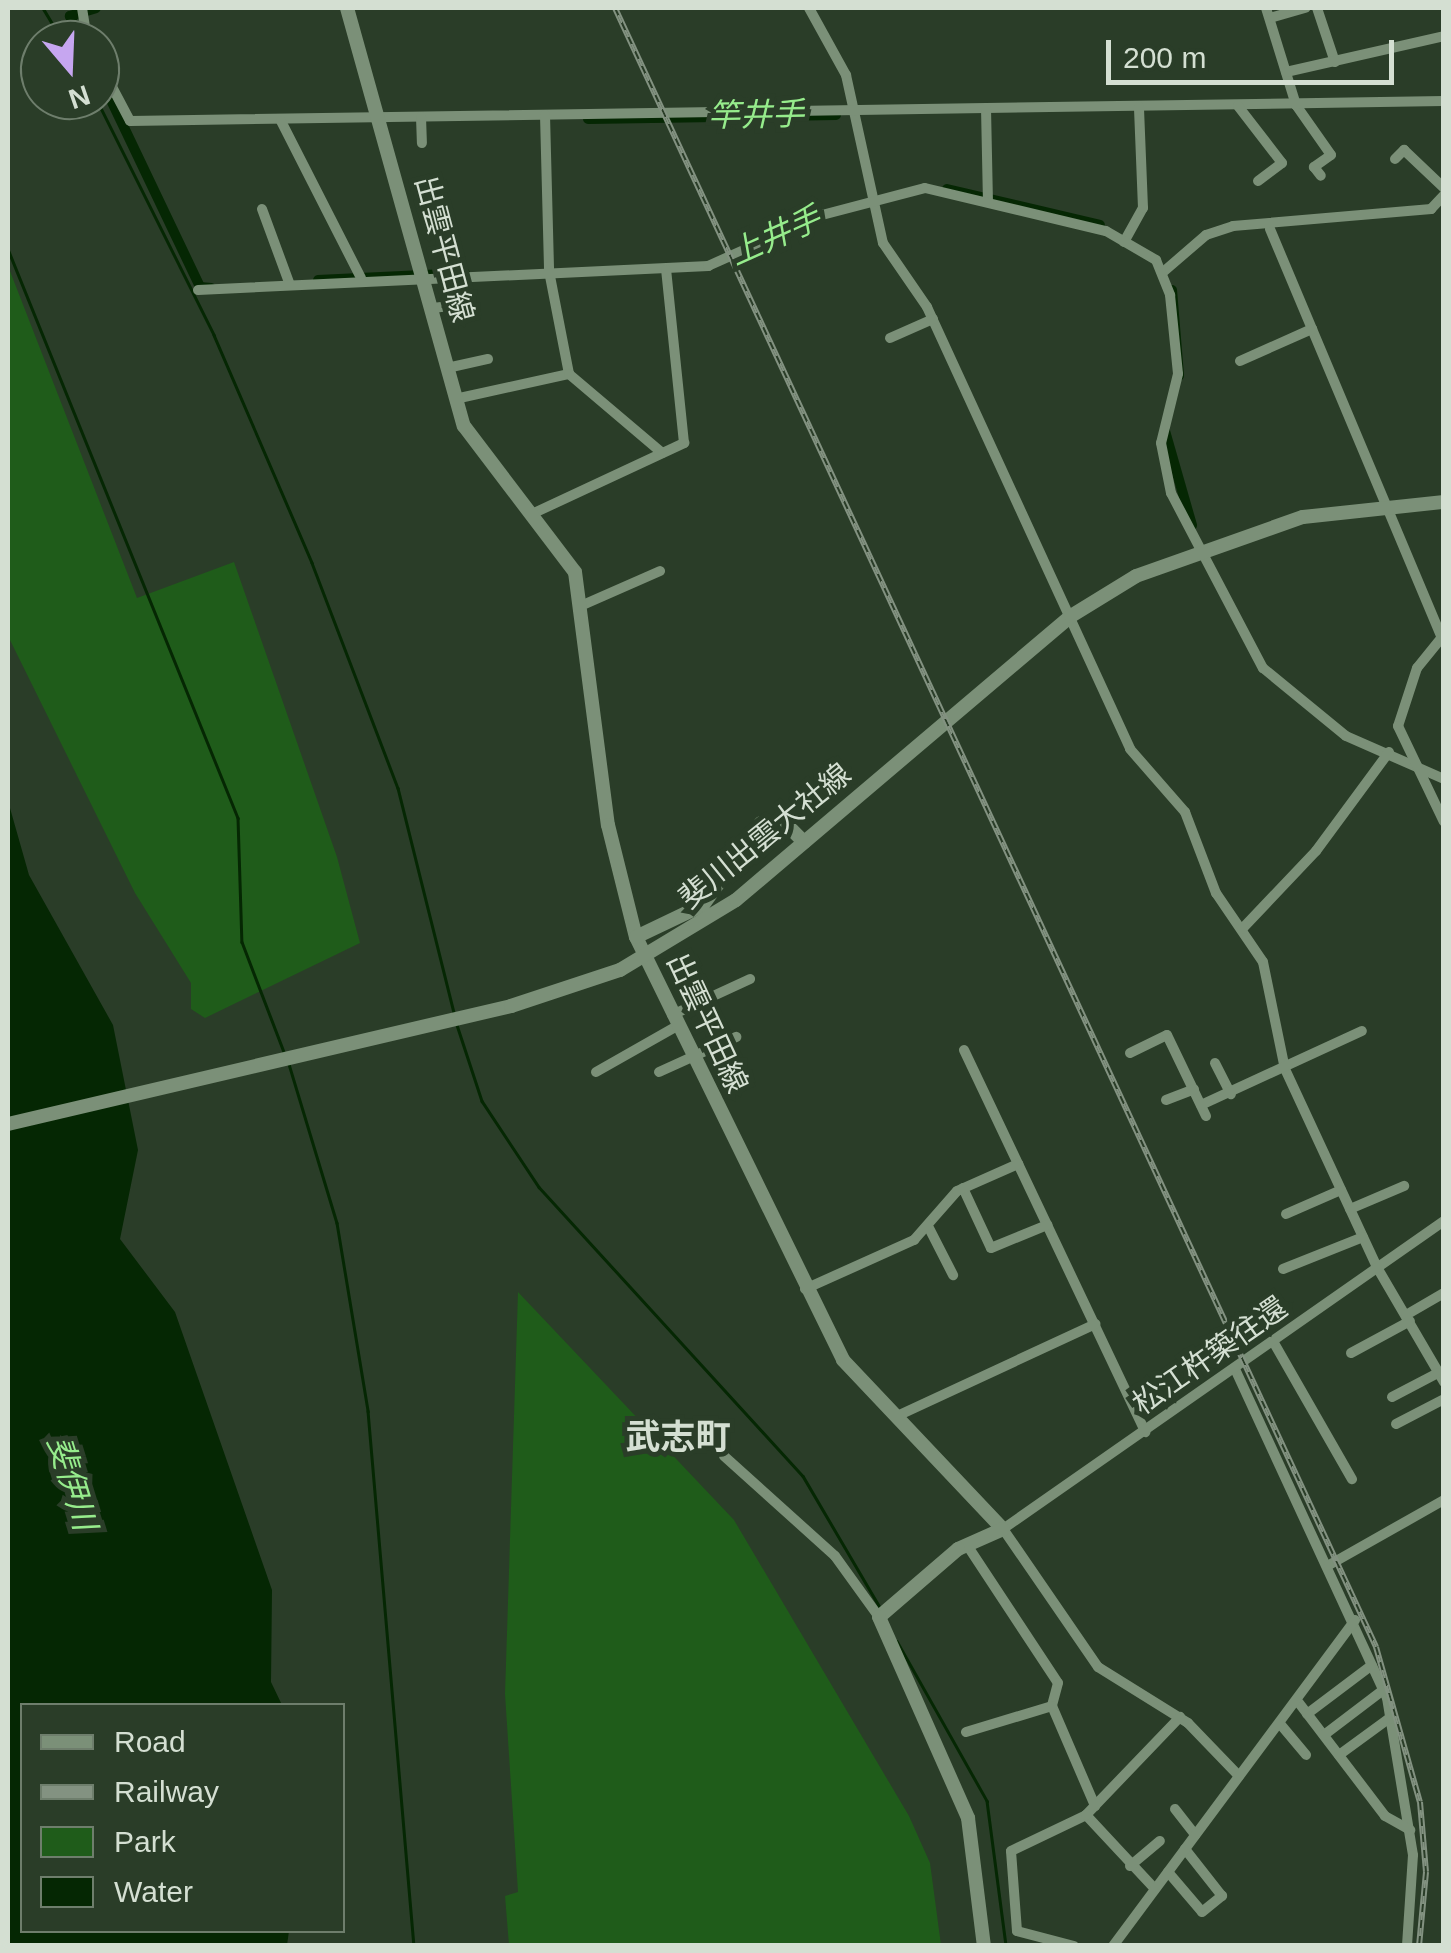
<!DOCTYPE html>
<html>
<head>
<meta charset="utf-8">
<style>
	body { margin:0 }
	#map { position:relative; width:1451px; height:1953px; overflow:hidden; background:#2a3d28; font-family:Helvetica,"Noto Sans JP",sans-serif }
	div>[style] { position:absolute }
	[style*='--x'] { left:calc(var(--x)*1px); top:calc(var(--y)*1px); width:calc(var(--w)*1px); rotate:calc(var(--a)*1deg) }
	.green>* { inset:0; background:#1f5c1a }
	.water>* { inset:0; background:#052703 }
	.stream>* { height:2.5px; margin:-1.25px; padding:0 1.25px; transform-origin:1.25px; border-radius:1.25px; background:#052703 }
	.canal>* { height:10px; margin:-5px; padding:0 5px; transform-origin:5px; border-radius:5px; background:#052703 }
	.street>* { height:10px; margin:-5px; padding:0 5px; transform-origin:5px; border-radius:5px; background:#7b9078 }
	.secondary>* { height:14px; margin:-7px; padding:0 7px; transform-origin:7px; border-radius:7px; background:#7b9078 }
	.rail>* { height:6px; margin-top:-3px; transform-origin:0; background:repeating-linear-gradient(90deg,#2a3d28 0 8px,#839281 0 16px); box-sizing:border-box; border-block:2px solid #839281 }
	span { translate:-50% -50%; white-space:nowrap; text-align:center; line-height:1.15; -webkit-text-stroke:10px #2a3d28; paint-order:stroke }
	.street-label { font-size:30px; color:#d4dfd2 }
	.water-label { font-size:32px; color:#96ec8c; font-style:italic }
	.quarter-label { font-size:35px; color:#d4dfd2; font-weight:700 }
	.frame { position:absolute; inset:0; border:10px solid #d4dfd2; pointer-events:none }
	.legend { position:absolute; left:20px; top:1703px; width:325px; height:230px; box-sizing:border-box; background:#2a3d28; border:2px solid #6e7e6c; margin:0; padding:12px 18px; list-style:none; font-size:30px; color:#d4dfd2 }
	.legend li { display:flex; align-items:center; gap:20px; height:50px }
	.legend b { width:50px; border:2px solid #6e7e6c }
	.north { position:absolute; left:20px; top:20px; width:100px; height:100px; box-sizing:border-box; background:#2a3d28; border:2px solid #6e7e6c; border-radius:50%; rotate:161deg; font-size:28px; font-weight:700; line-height:40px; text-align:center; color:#d4dfd2 }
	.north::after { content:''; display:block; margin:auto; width:35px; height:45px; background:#c6a6f0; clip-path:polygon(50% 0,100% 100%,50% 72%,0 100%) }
	.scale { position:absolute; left:1106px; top:40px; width:288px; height:45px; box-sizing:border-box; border:5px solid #d4dfd2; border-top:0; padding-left:12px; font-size:30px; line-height:35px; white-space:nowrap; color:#d4dfd2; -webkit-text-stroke:8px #2a3d28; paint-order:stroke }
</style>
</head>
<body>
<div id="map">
	<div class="green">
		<div style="clip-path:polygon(8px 266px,137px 598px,234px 562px,337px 857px,360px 943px,205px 1018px,191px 1009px,191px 983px,135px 893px,8px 636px)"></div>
		<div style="clip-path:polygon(518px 1292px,734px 1520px,909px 1816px,930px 1863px,941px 1945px,509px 1945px,505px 1896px,518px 1892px,505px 1694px)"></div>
	</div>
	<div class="water">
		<div style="clip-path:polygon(8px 801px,29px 875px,113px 1025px,138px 1150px,120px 1239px,175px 1312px,272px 1590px,271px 1682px,282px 1705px,22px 1706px,22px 1930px,289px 1931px,287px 1945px,8px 1945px)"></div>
	</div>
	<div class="stream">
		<div style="--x:43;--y:8;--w:37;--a:59"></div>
		<div style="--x:97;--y:100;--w:263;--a:63.5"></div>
		<div style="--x:214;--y:335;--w:248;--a:66.7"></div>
		<div style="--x:312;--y:563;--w:241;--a:69.1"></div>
		<div style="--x:398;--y:788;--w:231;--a:76"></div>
		<div style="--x:8;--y:249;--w:614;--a:67.99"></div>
		<div style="--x:238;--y:818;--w:124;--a:88.2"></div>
		<div style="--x:242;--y:942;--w:118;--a:69.1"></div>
		<div style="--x:457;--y:1025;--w:80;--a:71.8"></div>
		<div style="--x:482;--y:1101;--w:103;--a:56.5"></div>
		<div style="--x:539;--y:1187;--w:391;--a:47.6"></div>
		<div style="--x:803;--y:1476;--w:152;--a:59.6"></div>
		<div style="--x:289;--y:1064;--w:166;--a:73.2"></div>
		<div style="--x:337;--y:1223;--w:191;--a:80.6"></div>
		<div style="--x:368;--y:1411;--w:537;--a:85.09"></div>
		<div style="--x:897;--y:1641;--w:184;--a:60.6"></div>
		<div style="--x:987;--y:1801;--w:146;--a:82.5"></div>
	</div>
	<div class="canal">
		<div style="--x:82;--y:40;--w:27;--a:-117"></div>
		<div style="--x:70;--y:16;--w:27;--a:-17"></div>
		<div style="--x:100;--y:77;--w:233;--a:64.5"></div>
		<div style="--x:200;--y:287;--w:11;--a:5"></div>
		<div style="--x:588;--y:119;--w:248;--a:-0.9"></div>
		<div style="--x:947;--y:189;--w:157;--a:13.2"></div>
		<div style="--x:318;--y:280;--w:147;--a:-2.7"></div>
		<div style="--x:1172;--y:290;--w:86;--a:85.3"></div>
		<div style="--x:1165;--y:431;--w:98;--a:74"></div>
	</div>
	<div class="street">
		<div style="--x:82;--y:8;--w:32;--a:81"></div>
		<div style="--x:809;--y:8;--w:77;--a:61.1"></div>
		<div style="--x:846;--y:75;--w:172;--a:77.6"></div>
		<div style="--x:883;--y:243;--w:78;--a:55.5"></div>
		<div style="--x:927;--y:307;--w:486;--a:65.3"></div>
		<div style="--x:1130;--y:749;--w:84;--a:48.9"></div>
		<div style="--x:1185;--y:812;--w:87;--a:69.1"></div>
		<div style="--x:1216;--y:893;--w:83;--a:55.7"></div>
		<div style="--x:1263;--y:962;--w:109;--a:78.4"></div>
		<div style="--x:1285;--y:1069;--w:221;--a:65.1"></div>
		<div style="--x:1378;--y:1269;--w:131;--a:59.7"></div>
		<div style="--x:1266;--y:8;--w:102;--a:72.8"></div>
		<div style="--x:1296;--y:105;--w:61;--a:55"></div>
		<div style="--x:1331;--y:155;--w:21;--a:145"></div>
		<div style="--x:1314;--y:167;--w:11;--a:52"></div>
		<div style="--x:1317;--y:8;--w:57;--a:71.6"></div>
		<div style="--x:1270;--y:18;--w:37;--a:-16"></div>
		<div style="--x:100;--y:64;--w:64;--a:62.2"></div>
		<div style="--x:130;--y:121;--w:1314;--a:-0.87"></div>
		<div style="--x:1286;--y:72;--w:162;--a:-12.8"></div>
		<div style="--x:1238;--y:106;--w:72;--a:52.3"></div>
		<div style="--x:1282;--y:163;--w:30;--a:143"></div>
		<div style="--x:986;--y:108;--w:94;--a:88.8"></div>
		<div style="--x:545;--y:115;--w:156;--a:88.5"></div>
		<div style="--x:549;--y:271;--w:105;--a:79"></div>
		<div style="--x:421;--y:117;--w:26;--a:88"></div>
		<div style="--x:281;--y:121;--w:176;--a:63"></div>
		<div style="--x:1395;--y:159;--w:13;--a:-45"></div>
		<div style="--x:1404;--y:150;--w:55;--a:43.5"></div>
		<div style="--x:262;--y:209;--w:81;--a:69.8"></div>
		<div style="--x:1270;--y:229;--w:448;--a:67.2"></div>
		<div style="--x:1124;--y:242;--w:39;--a:-61"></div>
		<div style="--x:1143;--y:208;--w:101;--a:-92.3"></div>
		<div style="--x:1162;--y:273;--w:58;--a:-40.8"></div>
		<div style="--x:1206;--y:235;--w:28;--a:-18"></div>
		<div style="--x:1233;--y:226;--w:199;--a:-4.9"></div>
		<div style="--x:1431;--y:209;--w:19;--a:-47"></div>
		<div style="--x:198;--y:290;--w:511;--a:-2.69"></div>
		<div style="--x:708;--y:266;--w:125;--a:-24.1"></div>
		<div style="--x:822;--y:215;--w:106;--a:-14.7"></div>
		<div style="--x:925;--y:188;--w:186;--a:13.4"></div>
		<div style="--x:1106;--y:231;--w:58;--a:30.1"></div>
		<div style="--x:1156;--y:260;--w:38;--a:68"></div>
		<div style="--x:1170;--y:295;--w:79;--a:84.2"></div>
		<div style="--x:1178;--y:374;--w:71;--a:103.8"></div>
		<div style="--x:1161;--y:443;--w:51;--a:78.7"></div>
		<div style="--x:1171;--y:493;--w:198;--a:62.3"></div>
		<div style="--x:1263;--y:668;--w:107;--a:39.3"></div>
		<div style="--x:1346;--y:736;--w:107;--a:23.7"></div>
		<div style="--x:433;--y:308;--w:35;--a:-7"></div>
		<div style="--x:890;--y:338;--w:47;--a:-23.8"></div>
		<div style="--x:1240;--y:361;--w:79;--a:-24"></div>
		<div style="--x:447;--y:368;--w:42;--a:-12.4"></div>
		<div style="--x:455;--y:399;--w:117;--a:-12.4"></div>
		<div style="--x:569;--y:374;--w:122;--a:40.3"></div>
		<div style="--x:534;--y:513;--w:166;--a:-25"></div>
		<div style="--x:684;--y:443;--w:174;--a:-95.9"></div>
		<div style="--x:585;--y:604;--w:82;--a:-23.7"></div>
		<div style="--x:1443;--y:636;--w:41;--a:129.1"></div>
		<div style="--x:1417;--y:668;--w:61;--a:108.1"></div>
		<div style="--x:1398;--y:726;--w:106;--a:64.4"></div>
		<div style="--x:1242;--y:929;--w:108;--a:-46.5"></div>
		<div style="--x:1316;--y:851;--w:123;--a:-53.6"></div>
		<div style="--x:672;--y:1015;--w:86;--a:-24.8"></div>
		<div style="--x:964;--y:1050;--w:423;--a:64.6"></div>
		<div style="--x:1130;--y:1053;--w:41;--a:-25.9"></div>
		<div style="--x:1167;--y:1035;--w:90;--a:64.3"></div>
		<div style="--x:1215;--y:1063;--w:35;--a:63"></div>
		<div style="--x:596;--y:1072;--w:93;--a:-29.6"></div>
		<div style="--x:659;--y:1072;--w:85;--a:-24.4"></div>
		<div style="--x:1166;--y:1100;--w:30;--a:-21"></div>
		<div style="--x:1201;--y:1105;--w:177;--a:-24.7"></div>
		<div style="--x:963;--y:1188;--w:66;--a:65"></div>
		<div style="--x:991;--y:1248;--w:61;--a:-22.3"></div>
		<div style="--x:1350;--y:1209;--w:59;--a:-23.1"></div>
		<div style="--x:1286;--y:1214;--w:60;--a:-23.6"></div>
		<div style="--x:929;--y:1228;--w:53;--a:62.9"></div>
		<div style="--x:1283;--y:1269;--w:86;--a:-21.8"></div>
		<div style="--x:805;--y:1289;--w:120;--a:-24.2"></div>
		<div style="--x:914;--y:1240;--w:65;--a:-48.7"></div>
		<div style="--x:957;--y:1191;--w:67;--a:-23.9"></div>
		<div style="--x:1406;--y:1315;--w:44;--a:-30.1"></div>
		<div style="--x:1274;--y:1343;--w:157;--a:60.2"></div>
		<div style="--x:1351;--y:1353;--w:67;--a:-28.5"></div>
		<div style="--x:1235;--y:1369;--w:362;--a:65.2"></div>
		<div style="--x:1387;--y:1698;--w:159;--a:80.6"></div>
		<div style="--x:1413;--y:1855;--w:91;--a:93.8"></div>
		<div style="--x:1392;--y:1397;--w:52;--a:-27.6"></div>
		<div style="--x:895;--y:1417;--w:221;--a:-24.9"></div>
		<div style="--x:1396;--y:1424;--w:54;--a:-27.5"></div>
		<div style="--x:724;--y:1456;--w:149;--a:42"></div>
		<div style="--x:835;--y:1556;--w:75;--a:54.2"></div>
		<div style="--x:967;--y:1545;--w:165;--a:56.6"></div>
		<div style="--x:1058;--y:1683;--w:24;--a:105"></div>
		<div style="--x:1052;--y:1706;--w:109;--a:66.7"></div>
		<div style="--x:1329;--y:1565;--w:132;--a:-29.5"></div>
		<div style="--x:1299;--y:1703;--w:142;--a:52.7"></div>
		<div style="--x:1385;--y:1816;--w:29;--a:29"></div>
		<div style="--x:1307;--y:1714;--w:81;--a:-37"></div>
		<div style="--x:1281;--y:1725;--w:39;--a:50"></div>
		<div style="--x:966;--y:1732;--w:90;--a:-16.8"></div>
		<div style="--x:1324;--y:1735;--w:74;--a:-37.3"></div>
		<div style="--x:1339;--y:1755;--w:64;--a:-36.2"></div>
		<div style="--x:1239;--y:1776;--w:74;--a:-133.9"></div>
		<div style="--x:1188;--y:1723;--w:106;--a:-148.1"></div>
		<div style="--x:1098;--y:1667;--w:168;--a:-124.5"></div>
		<div style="--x:1003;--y:1529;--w:538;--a:-34.93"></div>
		<div style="--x:1175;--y:1809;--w:33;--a:52"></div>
		<div style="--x:1086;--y:1815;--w:101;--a:47"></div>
		<div style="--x:1130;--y:1866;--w:39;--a:-40"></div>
		<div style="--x:1168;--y:1872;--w:52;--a:49.6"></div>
		<div style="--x:1202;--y:1912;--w:26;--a:-39"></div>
		<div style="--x:1222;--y:1896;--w:60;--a:-128.2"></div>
		<div style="--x:1074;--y:1946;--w:59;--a:-165.3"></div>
		<div style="--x:1017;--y:1931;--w:80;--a:-94.3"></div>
		<div style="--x:1011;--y:1851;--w:83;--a:-25.6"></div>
		<div style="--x:1086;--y:1815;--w:136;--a:-46.2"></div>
		<div style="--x:1113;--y:1946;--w:406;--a:-53.4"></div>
	</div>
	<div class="secondary">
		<div style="--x:347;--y:8;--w:434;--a:74.4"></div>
		<div style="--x:464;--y:426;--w:183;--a:52.8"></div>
		<div style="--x:575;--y:572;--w:255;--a:82.6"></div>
		<div style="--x:608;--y:825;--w:115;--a:76"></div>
		<div style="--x:636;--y:937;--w:471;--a:63.9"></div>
		<div style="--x:843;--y:1360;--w:233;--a:46.6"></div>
		<div style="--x:1003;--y:1529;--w:49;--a:156"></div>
		<div style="--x:958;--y:1549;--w:104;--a:139.3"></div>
		<div style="--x:879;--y:1617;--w:220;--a:66.1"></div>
		<div style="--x:968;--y:1818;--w:129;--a:82.9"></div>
		<div style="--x:636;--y:937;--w:74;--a:-25.5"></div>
		<div style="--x:703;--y:905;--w:100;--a:-54.7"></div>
		<div style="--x:761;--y:823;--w:24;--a:0"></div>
		<div style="--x:785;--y:823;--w:27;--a:45"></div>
		<div style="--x:8;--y:1124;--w:517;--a:-13.2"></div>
		<div style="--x:511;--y:1006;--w:115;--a:-18.3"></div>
		<div style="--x:620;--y:970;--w:135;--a:-31.1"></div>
		<div style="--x:736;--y:900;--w:439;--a:-40.3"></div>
		<div style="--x:1071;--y:616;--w:76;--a:-31.6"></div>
		<div style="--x:1136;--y:576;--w:177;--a:-19.5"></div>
		<div style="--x:1303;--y:517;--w:142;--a:-6.1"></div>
	</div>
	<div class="rail">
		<div style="--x:615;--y:8;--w:1807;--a:65.09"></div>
		<div style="--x:1376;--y:1647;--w:161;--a:74.2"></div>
		<div style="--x:1420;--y:1802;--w:70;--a:85.1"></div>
		<div style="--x:1426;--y:1872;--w:74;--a:95.4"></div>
	</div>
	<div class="street-label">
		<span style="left:444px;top:249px;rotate:75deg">出雲平田線</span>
		<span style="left:765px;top:836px;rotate:-39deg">斐川出雲大社線</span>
		<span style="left:707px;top:1023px;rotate:65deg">出雲平田線</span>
		<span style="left:1210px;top:1356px;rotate:-35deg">松江杵築往還</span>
	</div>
	<div class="water-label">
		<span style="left:756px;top:115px;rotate:-1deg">竿井手</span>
		<span style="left:775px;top:236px;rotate:-24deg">上井手</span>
		<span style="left:72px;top:1483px;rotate:73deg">斐伊川</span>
	</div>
	<div class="quarter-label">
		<span style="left:678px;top:1437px">武志町</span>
	</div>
	<div class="frame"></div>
	<ul class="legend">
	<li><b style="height:12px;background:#7b9078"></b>Road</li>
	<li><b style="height:12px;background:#839281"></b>Railway</li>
	<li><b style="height:28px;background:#1f5c1a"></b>Park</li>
	<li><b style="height:28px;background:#052703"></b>Water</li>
	</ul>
	<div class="north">N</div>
	<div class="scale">200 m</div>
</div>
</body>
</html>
